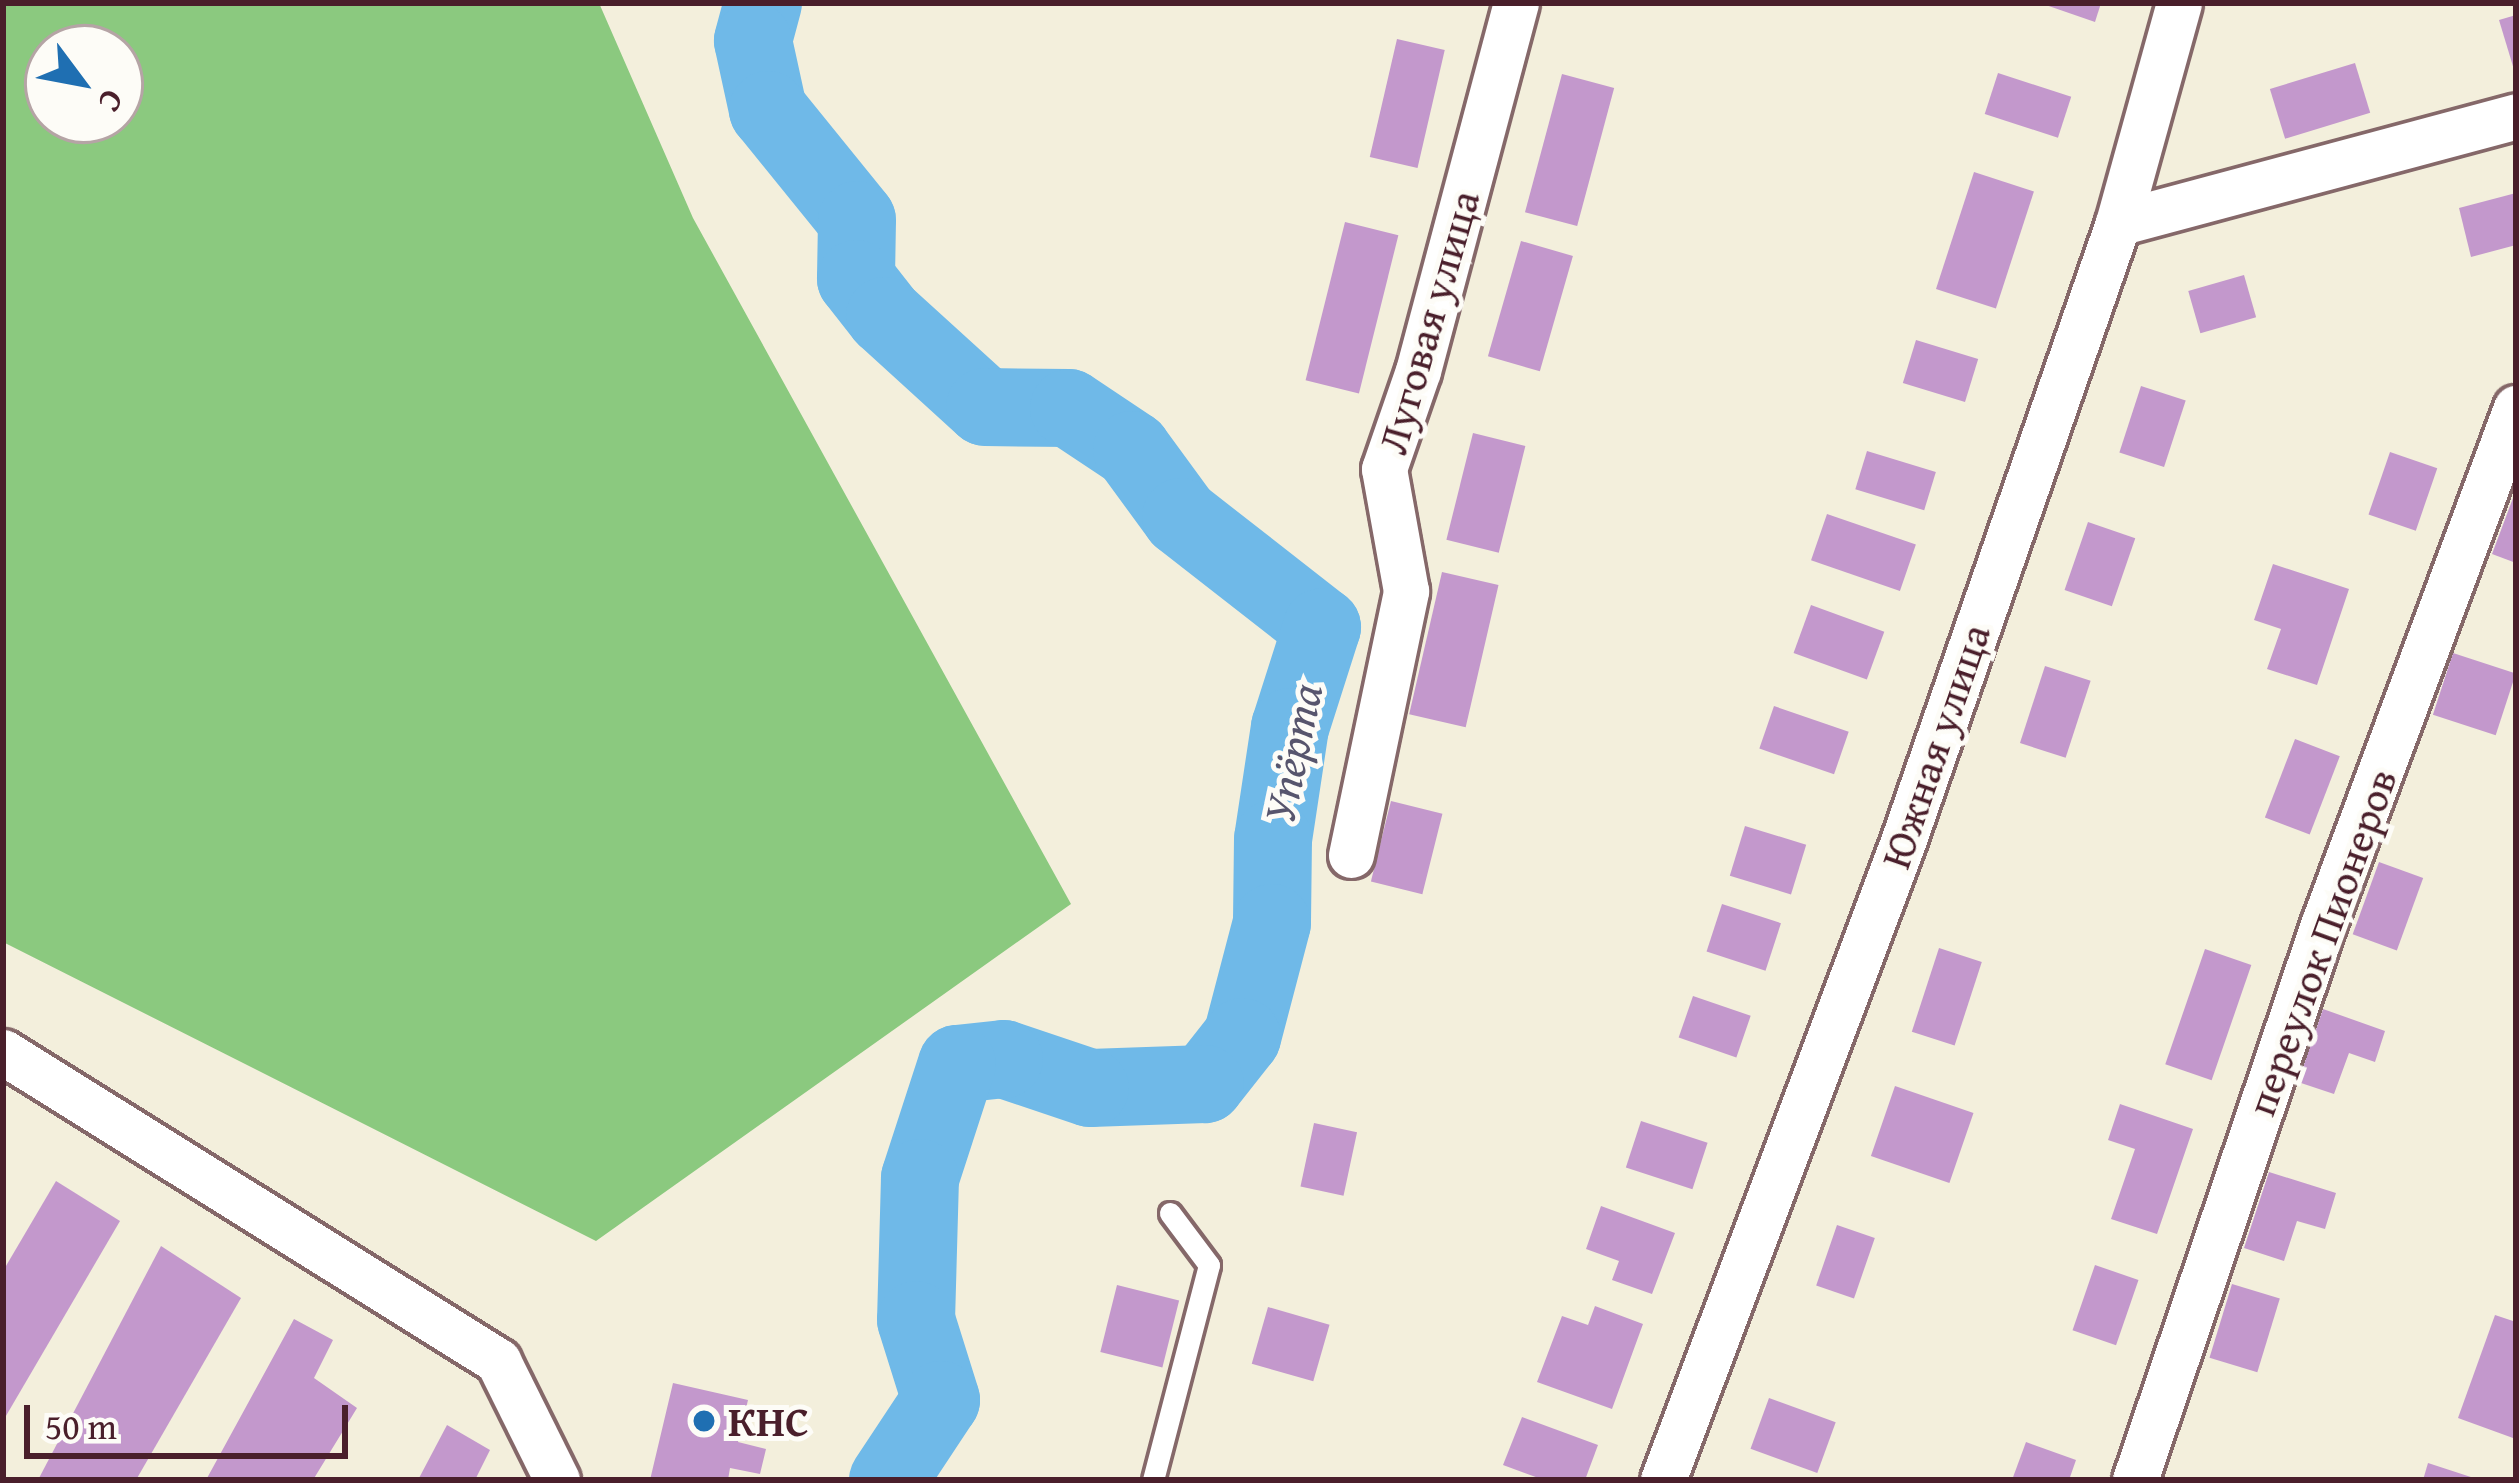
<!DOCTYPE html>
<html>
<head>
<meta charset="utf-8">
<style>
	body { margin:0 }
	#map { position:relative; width:2519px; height:1483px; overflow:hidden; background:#f3efdc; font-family:"Gentium Book Plus",serif }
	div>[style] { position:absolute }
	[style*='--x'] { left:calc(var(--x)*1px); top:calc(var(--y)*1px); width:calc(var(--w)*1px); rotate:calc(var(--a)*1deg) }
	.green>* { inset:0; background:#8bc97f }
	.river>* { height:78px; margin:-39px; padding:0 39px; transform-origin:39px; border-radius:39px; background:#6fb9e8 }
	.building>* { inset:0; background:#c398cc; transform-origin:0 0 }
	.roads { filter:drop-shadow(3px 0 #856869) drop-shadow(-3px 0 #856869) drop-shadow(0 3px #856869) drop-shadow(0 -3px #856869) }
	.lane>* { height:21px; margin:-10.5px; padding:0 10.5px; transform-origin:10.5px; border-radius:10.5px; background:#fff }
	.street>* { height:45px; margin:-22.5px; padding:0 22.5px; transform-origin:22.5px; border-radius:22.5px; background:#fff }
	.dots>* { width:33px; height:33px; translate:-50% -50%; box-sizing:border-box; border:6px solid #fdfcf7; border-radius:50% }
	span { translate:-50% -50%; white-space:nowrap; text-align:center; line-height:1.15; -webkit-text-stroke:10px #fdfcf7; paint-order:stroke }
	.street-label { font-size:42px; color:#4a1f2b }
	.poi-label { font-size:42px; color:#4a1f2b; font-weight:700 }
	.left { translate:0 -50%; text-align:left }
	.water-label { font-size:45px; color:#57556d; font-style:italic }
	.frame { position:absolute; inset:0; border:6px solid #4a1f2b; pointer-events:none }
	.north { position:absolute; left:24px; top:24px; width:120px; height:120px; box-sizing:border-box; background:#fdfcf7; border:3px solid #b5a4a5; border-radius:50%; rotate:122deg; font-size:33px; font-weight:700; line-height:48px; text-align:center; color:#4a1f2b }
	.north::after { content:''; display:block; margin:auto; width:42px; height:54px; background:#1f6fb2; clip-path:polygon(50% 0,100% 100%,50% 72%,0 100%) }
	.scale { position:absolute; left:24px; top:1405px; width:324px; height:54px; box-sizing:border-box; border:6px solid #4a1f2b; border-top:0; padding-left:15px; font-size:36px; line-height:42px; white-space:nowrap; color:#4a1f2b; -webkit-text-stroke:9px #fdfcf7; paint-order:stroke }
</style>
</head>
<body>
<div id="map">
	<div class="green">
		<div style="clip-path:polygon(evenodd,3px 3px,599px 3px,693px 218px,1071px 904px,596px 1241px,3px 942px,3px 3px,48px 48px,120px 48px,120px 120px,48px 120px,48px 48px)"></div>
	</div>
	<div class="river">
		<div style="--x:763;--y:3;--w:39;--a:105"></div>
		<div style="--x:753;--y:41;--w:71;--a:77.7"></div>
		<div style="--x:768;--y:110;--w:141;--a:51"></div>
		<div style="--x:857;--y:220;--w:59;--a:91"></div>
		<div style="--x:856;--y:279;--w:47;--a:51.9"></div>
		<div style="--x:885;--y:316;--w:135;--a:42.3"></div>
		<div style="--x:985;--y:407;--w:84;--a:0.7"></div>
		<div style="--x:1069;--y:408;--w:76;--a:33.7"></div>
		<div style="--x:1132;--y:450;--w:83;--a:53.8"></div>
		<div style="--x:1181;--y:517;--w:179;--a:38"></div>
		<div style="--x:1322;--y:627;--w:105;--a:107.7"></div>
		<div style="--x:1290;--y:727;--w:113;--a:98.6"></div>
		<div style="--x:1273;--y:839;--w:84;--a:90.7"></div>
		<div style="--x:1272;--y:923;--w:118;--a:104.7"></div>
		<div style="--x:1242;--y:1037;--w:60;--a:128.2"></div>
		<div style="--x:1205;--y:1084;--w:115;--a:178"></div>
		<div style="--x:1090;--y:1088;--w:91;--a:-161.4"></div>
		<div style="--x:1004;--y:1059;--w:47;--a:173.9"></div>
		<div style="--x:957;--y:1064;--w:120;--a:108"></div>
		<div style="--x:920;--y:1178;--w:142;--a:91.6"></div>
		<div style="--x:916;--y:1320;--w:84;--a:72.6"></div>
		<div style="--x:941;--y:1400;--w:96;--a:123.5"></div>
	</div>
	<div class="building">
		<div style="clip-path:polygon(2040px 3px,2101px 3px,2095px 22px)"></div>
		<div style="clip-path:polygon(2516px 15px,2516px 73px,2515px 73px,2499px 20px)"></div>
		<div style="left:1397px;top:39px;width:49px;height:121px;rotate:13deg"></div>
		<div style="left:2355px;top:63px;width:52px;height:89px;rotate:73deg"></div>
		<div style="left:1998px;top:73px;width:77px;height:43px;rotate:18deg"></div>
		<div style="left:1562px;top:74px;width:54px;height:143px;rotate:15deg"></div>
		<div style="left:1974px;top:172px;width:63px;height:123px;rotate:18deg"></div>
		<div style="clip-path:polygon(2516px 193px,2516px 245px,2471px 257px,2459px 208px)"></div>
		<div style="left:1345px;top:222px;width:55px;height:163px;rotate:14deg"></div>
		<div style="left:1521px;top:241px;width:54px;height:120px;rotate:16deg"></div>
		<div style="left:2244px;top:275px;width:44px;height:58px;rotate:74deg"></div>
		<div style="left:1916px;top:340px;width:65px;height:45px;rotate:17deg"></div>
		<div style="left:2141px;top:386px;width:47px;height:70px;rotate:18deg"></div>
		<div style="left:1473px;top:433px;width:54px;height:110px;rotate:14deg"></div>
		<div style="left:1867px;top:451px;width:72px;height:40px;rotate:17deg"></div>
		<div style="left:2390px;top:452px;width:50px;height:66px;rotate:19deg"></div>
		<div style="clip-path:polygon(2516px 490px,2516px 563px,2492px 554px)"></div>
		<div style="left:1827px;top:514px;width:94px;height:49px;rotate:19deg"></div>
		<div style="left:2088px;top:522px;width:50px;height:72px;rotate:19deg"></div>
		<div style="clip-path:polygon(2273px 564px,2349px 589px,2317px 685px,2267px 669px,2281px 629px,2254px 620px)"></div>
		<div style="left:1442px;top:572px;width:58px;height:146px;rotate:13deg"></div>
		<div style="left:1811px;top:605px;width:78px;height:51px;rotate:20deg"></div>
		<div style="left:2453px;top:653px;width:66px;height:65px;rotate:18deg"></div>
		<div style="left:2045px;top:666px;width:48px;height:81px;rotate:18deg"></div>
		<div style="left:1774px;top:706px;width:79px;height:45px;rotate:19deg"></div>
		<div style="left:2295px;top:739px;width:48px;height:84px;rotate:21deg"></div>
		<div style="left:1391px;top:801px;width:53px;height:83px;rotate:14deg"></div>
		<div style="left:1745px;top:826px;width:64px;height:52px;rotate:17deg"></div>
		<div style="left:2379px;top:862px;width:47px;height:77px;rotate:20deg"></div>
		<div style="left:1722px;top:904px;width:62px;height:50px;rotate:18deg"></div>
		<div style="left:1939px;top:948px;width:45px;height:88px;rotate:18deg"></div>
		<div style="left:2205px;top:949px;width:49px;height:122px;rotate:19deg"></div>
		<div style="left:1693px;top:996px;width:61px;height:44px;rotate:19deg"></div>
		<div style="clip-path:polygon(2323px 1009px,2385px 1031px,2375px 1062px,2349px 1053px,2334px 1094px,2298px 1082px)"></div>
		<div style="left:1895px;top:1086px;width:83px;height:74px;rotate:19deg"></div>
		<div style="clip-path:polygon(2120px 1104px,2193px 1129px,2157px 1234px,2111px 1219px,2135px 1149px,2108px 1140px)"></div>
		<div style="left:1641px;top:1121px;width:70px;height:49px;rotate:18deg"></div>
		<div style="left:1314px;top:1123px;width:44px;height:65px;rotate:12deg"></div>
		<div style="clip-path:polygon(2269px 1172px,2336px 1193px,2325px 1229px,2297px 1221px,2284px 1261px,2244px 1248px)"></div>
		<div style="clip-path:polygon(56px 1181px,120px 1221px,3px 1421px,3px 1271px)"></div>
		<div style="clip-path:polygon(1601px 1206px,1675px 1233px,1652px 1294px,1612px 1280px,1619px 1261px,1586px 1249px)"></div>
		<div style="left:1837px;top:1225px;width:40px;height:64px;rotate:19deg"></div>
		<div style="clip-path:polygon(161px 1246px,241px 1298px,136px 1480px,38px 1480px)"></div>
		<div style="left:2095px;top:1265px;width:46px;height:69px;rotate:19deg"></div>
		<div style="left:2232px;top:1284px;width:50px;height:77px;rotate:17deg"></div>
		<div style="left:1117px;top:1285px;width:64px;height:69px;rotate:14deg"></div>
		<div style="clip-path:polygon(1595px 1306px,1643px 1324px,1612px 1409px,1537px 1382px,1562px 1316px,1588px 1325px)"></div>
		<div style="left:1268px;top:1307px;width:64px;height:59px;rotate:16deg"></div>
		<div style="clip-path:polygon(2495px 1315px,2516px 1322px,2513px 1438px,2458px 1418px)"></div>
		<div style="clip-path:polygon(294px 1319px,333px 1340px,314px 1378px,357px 1408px,313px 1480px,206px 1480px)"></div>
		<div style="clip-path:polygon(673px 1383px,748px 1400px,738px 1442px,766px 1449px,760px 1474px,730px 1468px,728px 1480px,650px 1480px)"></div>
		<div style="left:1769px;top:1398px;width:71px;height:54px;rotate:20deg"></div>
		<div style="clip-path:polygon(1522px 1417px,1598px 1445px,1585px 1480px,1544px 1480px,1503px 1465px)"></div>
		<div style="clip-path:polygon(447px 1425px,490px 1450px,475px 1480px,418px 1480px)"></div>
		<div style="clip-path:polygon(2026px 1442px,2076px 1460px,2069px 1480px,2012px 1480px)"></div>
		<div style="clip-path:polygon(2428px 1463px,2477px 1479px,2477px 1480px,2423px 1480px)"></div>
	</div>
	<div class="roads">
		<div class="lane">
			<div style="--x:1153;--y:1480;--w:222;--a:-75.4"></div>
			<div style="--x:1209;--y:1265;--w:65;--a:-126.9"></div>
		</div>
		<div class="street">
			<div style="--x:2118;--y:223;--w:412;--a:-15"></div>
			<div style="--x:1351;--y:855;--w:270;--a:-78.2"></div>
			<div style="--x:1406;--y:591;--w:124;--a:-100.2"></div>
			<div style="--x:1384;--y:469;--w:104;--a:-70.9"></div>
			<div style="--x:1418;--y:371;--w:381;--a:-75.1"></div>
			<div style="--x:3;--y:1052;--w:584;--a:31.97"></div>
			<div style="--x:498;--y:1361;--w:133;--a:63.6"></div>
			<div style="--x:1663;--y:1480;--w:685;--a:-69.39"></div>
			<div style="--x:1904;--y:839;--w:652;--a:-70.84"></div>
			<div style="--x:2118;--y:223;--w:228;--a:-74.5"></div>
			<div style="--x:2135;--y:1480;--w:586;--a:-71.29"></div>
			<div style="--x:2323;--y:925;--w:552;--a:-69.53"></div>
		</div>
	</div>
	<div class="dots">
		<div style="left:704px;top:1421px;background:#1f6fb2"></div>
	</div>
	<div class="street-label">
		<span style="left:1428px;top:322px;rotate:-74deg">Луговая улица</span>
		<span style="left:1935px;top:746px;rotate:-71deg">Южная улица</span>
		<span style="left:2321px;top:942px;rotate:-70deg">переулок Пионеров</span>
	</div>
	<div class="poi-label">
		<span class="left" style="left:728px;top:1421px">КНС</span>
	</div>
	<div class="water-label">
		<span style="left:1292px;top:753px;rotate:-78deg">Упёрта</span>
	</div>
	<div class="frame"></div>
	<div class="north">С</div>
	<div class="scale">50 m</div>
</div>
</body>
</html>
